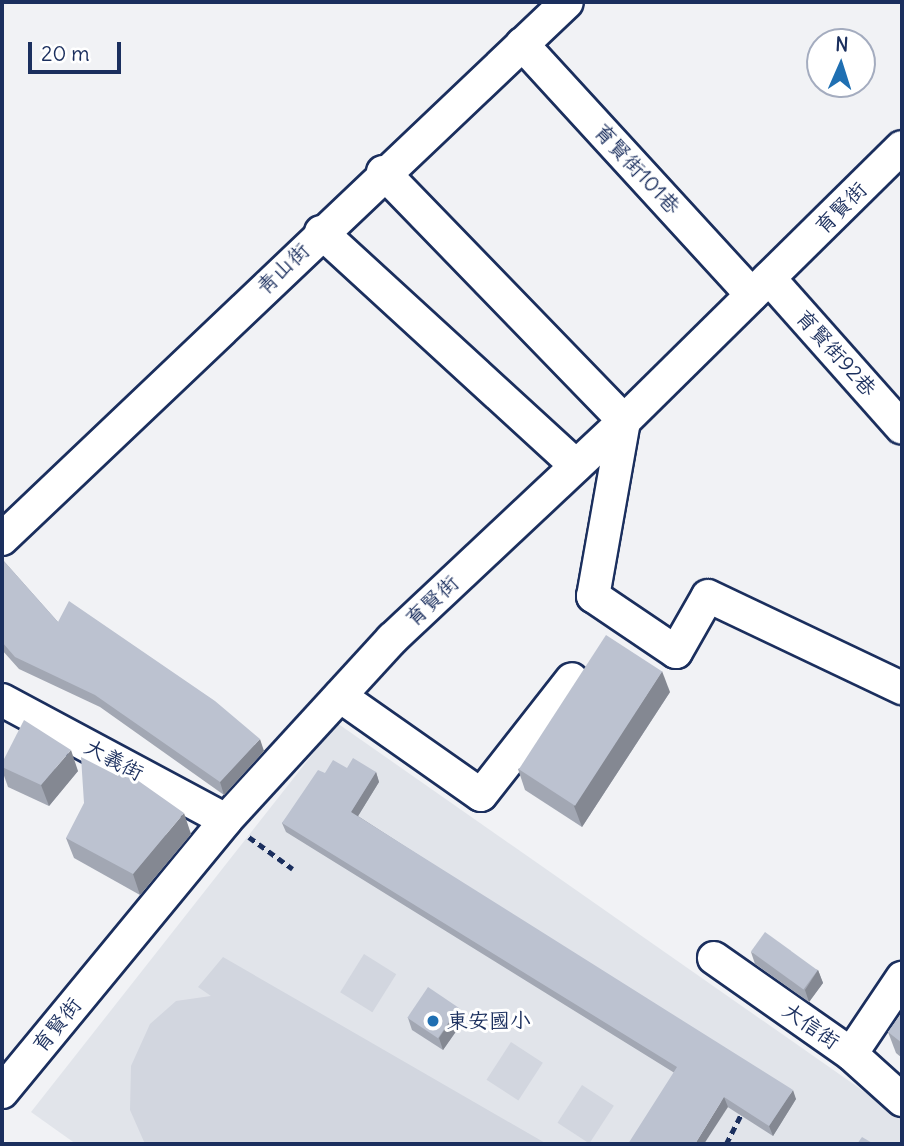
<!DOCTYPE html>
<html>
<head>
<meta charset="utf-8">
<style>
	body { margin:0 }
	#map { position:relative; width:904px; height:1146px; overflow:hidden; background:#f1f2f5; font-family:Delius,"LXGW WenKai TC",sans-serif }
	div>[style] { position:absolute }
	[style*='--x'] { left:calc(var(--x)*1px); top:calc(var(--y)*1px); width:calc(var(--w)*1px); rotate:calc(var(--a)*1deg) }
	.built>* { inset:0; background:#e1e4ea }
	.green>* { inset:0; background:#d2d6df; transform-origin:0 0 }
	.path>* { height:4.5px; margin-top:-2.25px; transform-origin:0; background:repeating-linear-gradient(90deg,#1b2f5e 0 7px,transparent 0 12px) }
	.roads { filter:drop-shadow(2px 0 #1b2f5e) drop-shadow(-2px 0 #1b2f5e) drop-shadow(0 2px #1b2f5e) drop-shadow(0 -2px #1b2f5e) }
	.minor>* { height:32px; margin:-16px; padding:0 16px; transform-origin:16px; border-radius:16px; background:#fff }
	.wall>* { inset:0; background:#a2a7b3 }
	.shaded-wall>* { inset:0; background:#848892 }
	.building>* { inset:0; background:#bcc2d0; transform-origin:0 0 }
	.dots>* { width:19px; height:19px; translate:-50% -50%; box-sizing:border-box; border:4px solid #fff; border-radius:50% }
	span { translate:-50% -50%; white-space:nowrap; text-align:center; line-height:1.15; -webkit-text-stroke:6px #fff; paint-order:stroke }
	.street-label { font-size:21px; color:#1b2f5e }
	.poi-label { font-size:21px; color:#1b2f5e }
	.left { translate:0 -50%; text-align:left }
	.frame { position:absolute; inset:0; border:4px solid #1b2f5e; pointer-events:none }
	.north { position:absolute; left:806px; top:28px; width:70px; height:70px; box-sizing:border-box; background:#fff; border:2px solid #a4acbf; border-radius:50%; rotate:3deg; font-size:19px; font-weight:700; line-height:28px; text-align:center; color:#1b2f5e }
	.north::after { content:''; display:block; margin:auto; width:24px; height:32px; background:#1f6fb2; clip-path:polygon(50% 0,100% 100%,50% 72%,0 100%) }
	.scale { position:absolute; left:28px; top:42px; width:93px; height:32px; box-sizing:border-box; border:4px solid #1b2f5e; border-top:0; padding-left:9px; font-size:21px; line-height:24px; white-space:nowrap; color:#1b2f5e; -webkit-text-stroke:5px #fff; paint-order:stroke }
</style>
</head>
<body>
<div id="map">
	<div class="built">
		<div style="clip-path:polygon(337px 723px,902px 1118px,902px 1144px,76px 1144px,31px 1112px)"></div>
	</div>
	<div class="green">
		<div style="left:364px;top:954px;width:38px;height:45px;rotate:32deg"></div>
		<div style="clip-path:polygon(223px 957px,547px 1144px,145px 1144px,130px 1110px,131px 1066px,150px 1024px,176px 1001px,211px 996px,198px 987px)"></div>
		<div style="left:511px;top:1042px;width:38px;height:45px;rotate:33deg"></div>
		<div style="left:582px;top:1085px;width:38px;height:45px;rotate:33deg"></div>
	</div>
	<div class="path">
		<div style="--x:249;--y:837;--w:54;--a:36"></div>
		<div style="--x:726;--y:1144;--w:33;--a:-63"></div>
	</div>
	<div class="roads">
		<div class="minor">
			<div style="--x:522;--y:44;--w:340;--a:47.5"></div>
			<div style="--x:383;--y:172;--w:347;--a:45.9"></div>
			<div style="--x:624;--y:421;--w:178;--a:100"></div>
			<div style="--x:593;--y:596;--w:100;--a:34"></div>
			<div style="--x:676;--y:652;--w:64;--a:-60.3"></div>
			<div style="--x:708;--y:596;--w:215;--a:25.4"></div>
			<div style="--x:321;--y:232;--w:346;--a:42.5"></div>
			<div style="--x:769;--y:278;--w:200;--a:48.4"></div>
			<div style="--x:2;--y:539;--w:779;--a:-43.54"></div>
			<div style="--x:340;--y:696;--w:172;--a:35.1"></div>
			<div style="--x:481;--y:795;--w:147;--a:-51.9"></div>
			<div style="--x:2;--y:700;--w:254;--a:28.2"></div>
			<div style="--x:714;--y:958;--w:167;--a:35"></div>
			<div style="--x:851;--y:1054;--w:69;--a:42"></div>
			<div style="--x:851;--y:1054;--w:92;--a:-56.1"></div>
			<div style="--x:2;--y:1092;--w:352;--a:-50.5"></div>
			<div style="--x:226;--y:820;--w:246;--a:-47.5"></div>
			<div style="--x:392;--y:639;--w:318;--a:-43.2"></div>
			<div style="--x:624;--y:421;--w:390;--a:-44.6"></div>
		</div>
	</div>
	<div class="wall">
		<div style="clip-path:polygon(2px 559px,58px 622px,264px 751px,224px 795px,100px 707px,19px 669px,2px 650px)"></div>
		<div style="clip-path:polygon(670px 692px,582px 827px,525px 790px,518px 769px)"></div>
		<div style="clip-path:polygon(2px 763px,78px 771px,49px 806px,8px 787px,2px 770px)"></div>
		<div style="clip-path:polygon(347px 768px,376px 772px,379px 782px,358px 816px,796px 1099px,773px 1136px,673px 1072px,286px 832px,282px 823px,325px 773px)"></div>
		<div style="clip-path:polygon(191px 834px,140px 895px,74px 858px,66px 838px)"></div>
		<div style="clip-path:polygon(751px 952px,818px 970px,823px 983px,809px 1002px,755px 964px)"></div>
		<div style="clip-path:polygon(459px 1008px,464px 1020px,443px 1050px,412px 1030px,408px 1018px)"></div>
		<div style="clip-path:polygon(902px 1013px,902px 1058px,896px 1053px,888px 1032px)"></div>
	</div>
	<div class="shaded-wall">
		<div style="clip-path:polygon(662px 671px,670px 692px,582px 827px,574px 806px)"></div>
		<div style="clip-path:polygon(260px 739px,264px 751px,224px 795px,220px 782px)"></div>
		<div style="clip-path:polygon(71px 750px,78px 771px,49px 806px,41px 785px)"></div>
		<div style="clip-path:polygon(376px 772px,379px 782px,355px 821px,351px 812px)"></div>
		<div style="clip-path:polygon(184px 813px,191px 834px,140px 895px,133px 874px)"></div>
		<div style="clip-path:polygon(818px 970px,823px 983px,809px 1002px,805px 990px)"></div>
		<div style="clip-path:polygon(459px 1008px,464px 1020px,443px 1050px,439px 1038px)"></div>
		<div style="clip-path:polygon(793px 1090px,796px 1099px,773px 1136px,769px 1126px)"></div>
		<div style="clip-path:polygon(724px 1097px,728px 1107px,704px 1144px,695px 1144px)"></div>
	</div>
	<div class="building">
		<div style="clip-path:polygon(2px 559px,58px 622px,69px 601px,215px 701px,260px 739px,220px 782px,95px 695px,15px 657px,2px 642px)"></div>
		<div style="left:606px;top:635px;width:67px;height:160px;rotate:33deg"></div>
		<div style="clip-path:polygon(24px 720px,71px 750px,41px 785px,2px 767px,2px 763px)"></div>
		<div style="clip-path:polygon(81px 757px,118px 776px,123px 770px,184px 813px,133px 874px,66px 838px,84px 803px)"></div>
		<div style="clip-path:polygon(353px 758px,376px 772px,351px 812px,793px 1090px,769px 1126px,724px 1097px,695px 1144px,628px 1144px,677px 1067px,282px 823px,318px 770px,325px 773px,333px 760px,347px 768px)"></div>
		<div style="left:765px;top:932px;width:65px;height:24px;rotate:36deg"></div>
		<div style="left:428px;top:987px;width:37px;height:37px;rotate:34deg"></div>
		<div style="clip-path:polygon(902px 1013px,902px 1043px,888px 1032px)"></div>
		<div style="clip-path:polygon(862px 1137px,874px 1144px,857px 1144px)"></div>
	</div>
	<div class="dots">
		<div style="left:433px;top:1021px;background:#1f6fb2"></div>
	</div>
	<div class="street-label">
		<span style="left:637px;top:169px;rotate:47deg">育賢街101巷</span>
		<span style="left:841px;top:208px;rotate:-45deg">育賢街</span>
		<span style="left:283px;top:269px;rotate:-44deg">青山街</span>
		<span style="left:836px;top:353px;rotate:48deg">育賢街92巷</span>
		<span style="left:432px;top:601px;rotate:-43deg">育賢街</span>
		<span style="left:114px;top:760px;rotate:28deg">大義街</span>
		<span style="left:57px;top:1025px;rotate:-51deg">育賢街</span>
		<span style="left:811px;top:1026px;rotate:35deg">大信街</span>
	</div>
	<div class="poi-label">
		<span class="left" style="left:447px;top:1021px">東安國小</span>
	</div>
	<div class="frame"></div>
	<div class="north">N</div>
	<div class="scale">20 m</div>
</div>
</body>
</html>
